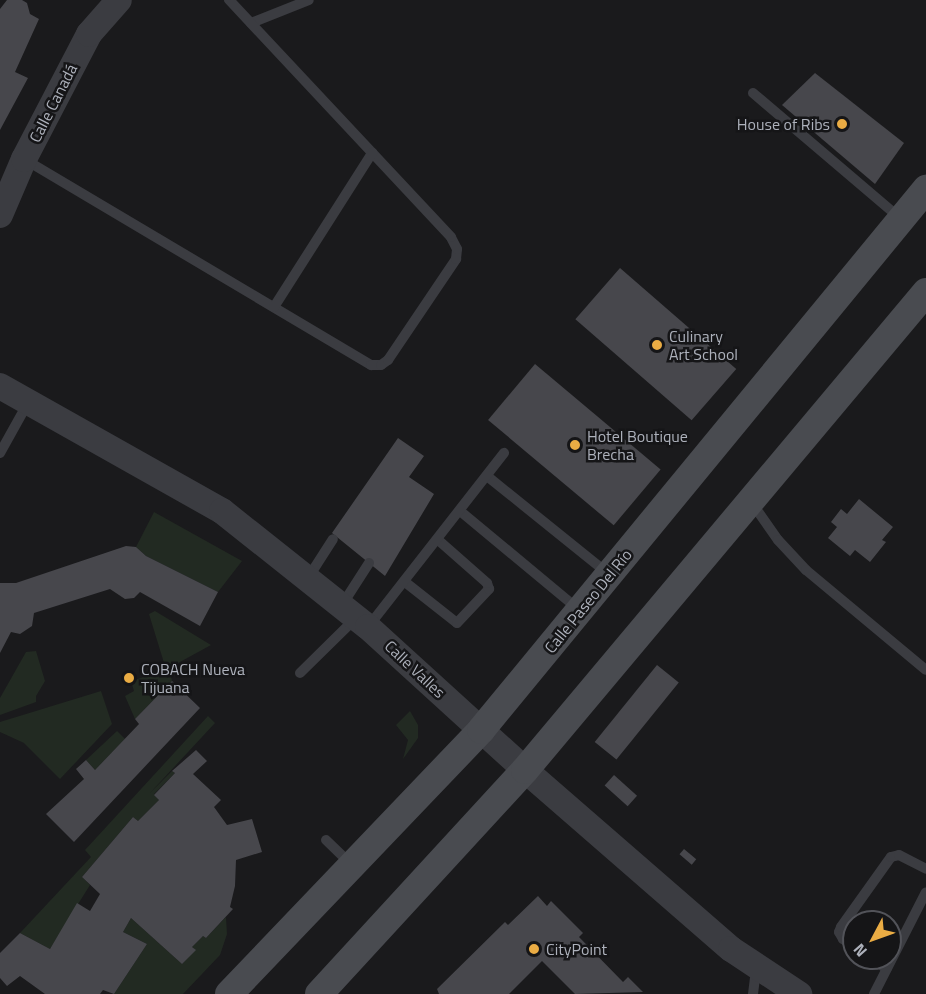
<!DOCTYPE html>
<html>
<head>
<meta charset="utf-8">
<style>
	body { margin:0 }
	#map { position:relative; width:926px; height:994px; overflow:hidden; background:#1a1a1c; font-family:"Titillium Web",sans-serif }
	div>[style] { position:absolute }
	[style*='--x'] { left:calc(var(--x)*1px); top:calc(var(--y)*1px); width:calc(var(--w)*1px); rotate:calc(var(--a)*1deg) }
	.green>* { inset:0; background:#222a22 }
	.building>* { inset:0; background:#47474c; transform-origin:0 0 }
	.service>* { height:10px; margin:-5px; padding:0 5px; transform-origin:5px; border-radius:5px; background:#3b3c41 }
	.tertiary>* { height:26px; margin:-13px; padding:0 13px; transform-origin:13px; border-radius:13px; background:#3b3c41 }
	.secondary>* { height:28px; margin:-14px; padding:0 14px; transform-origin:14px; border-radius:14px; background:#494b50 }
	.dots>* { width:16px; height:16px; translate:-50% -50%; box-sizing:border-box; border:3px solid #151517; border-radius:50% }
	span { translate:-50% -50%; white-space:nowrap; text-align:center; line-height:1.15; -webkit-text-stroke:5px #151517; paint-order:stroke }
	.street-label { font-size:16px; color:#adb1bb }
	.poi-label { font-size:16px; color:#adb1bb }
	.right { translate:-100% -50%; text-align:right }
	.left { translate:0 -50%; text-align:left }
	.north { position:absolute; left:842px; top:910px; width:60px; height:60px; box-sizing:border-box; background:#151517; border:2px solid #525359; border-radius:50%; rotate:229deg; font-size:16px; font-weight:700; line-height:24px; text-align:center; color:#adb1bb }
	.north::after { content:''; display:block; margin:auto; width:21px; height:27px; background:#eaac44; clip-path:polygon(50% 0,100% 100%,50% 72%,0 100%) }
</style>
</head>
<body>
<div id="map">
	<div class="green">
		<div style="clip-path:polygon(154px 512px,242px 561px,218px 592px,146px 556px,136px 547px)"></div>
		<div style="clip-path:polygon(155px 611px,211px 645px,169px 668px,172px 681px,135px 719px,125px 696px,134px 691px,131px 681px,160px 672px,165px 666px,149px 614px)"></div>
		<div style="clip-path:polygon(36px 651px,45px 681px,36px 696px,36px 702px,0 715px,0 698px,26px 652px)"></div>
		<div style="clip-path:polygon(101px 691px,112px 724px,60px 779px,24px 743px,0 732px,0 722px)"></div>
		<div style="clip-path:polygon(410px 711px,418px 725px,418px 738px,403px 759px,408px 740px,396px 725px)"></div>
		<div style="clip-path:polygon(208px 716px,215px 723px,150px 793px,172px 771px,175px 773px,154px 794px,159px 800px,138px 821px,133px 817px,82px 877px,90px 885px,50px 949px,20px 933px,91px 857px,85px 850px)"></div>
		<div style="clip-path:polygon(117px 731px,125px 739px,95px 770px,86px 760px)"></div>
		<div style="clip-path:polygon(226px 917px,227px 934px,220px 955px,183px 994px,114px 994px,147px 944px,123px 932px,131px 918px,182px 964px,195px 950px,192px 947px,203px 936px,206px 938px)"></div>
	</div>
	<div class="building">
		<div style="clip-path:polygon(7px 0,22px 0,27px 3px,30px 14px,39px 19px,15px 72px,28px 78px,0 130px,0 9px)"></div>
		<div style="clip-path:polygon(815px 73px,904px 143px,875px 184px,782px 105px)"></div>
		<div style="left:620px;top:268px;width:154px;height:68px;rotate:41deg"></div>
		<div style="left:535px;top:364px;width:164px;height:73px;rotate:40deg"></div>
		<div style="clip-path:polygon(398px 438px,424px 456px,409px 477px,434px 494px,385px 576px,332px 533px)"></div>
		<div style="clip-path:polygon(859px 499px,893px 527px,882px 540px,886px 542px,870px 562px,855px 550px,850px 556px,828px 538px,837px 527px,831px 522px,841px 509px,847px 514px)"></div>
		<div style="clip-path:polygon(126px 546px,136px 547px,146px 556px,218px 592px,200px 626px,140px 592px,134px 598px,125px 599px,110px 589px,34px 613px,32px 626px,20px 634px,11px 632px,0 653px,0 583px,16px 583px)"></div>
		<div style="left:657px;top:665px;width:28px;height:99px;rotate:39deg"></div>
		<div style="clip-path:polygon(172px 681px,200px 708px,74px 842px,46px 814px,84px 779px,76px 769px,86px 760px,95px 770px,139px 724px,135px 719px)"></div>
		<div style="clip-path:polygon(196px 750px,207px 761px,193px 774px,221px 800px,214px 807px,227px 825px,252px 819px,262px 852px,236px 860px,235px 886px,230px 907px,233px 909px,206px 938px,203px 936px,192px 947px,196px 950px,182px 964px,131px 918px,123px 932px,147px 944px,114px 994px,103px 990px,100px 994px,45px 994px,20px 976px,7px 986px,0 978px,0 953px,20px 933px,50px 949px,77px 903px,90px 911px,100px 894px,82px 877px,133px 817px,138px 821px,159px 800px,154px 795px,175px 773px,172px 771px)"></div>
		<div style="left:614px;top:775px;width:31px;height:14px;rotate:42deg"></div>
		<div style="left:684px;top:849px;width:16px;height:7px;rotate:40deg"></div>
		<div style="clip-path:polygon(538px 896px,547px 906px,551px 901px,583px 933px,579px 937px,623px 982px,628px 977px,643px 992px,575px 994px,542px 961px,509px 994px,439px 994px,437px 989px,505px 922px,508px 925px)"></div>
	</div>
	<div class="service">
		<div style="--x:251;--y:23;--w:62;--a:-21.6"></div>
		<div style="--x:753;--y:93;--w:194;--a:40.4"></div>
		<div style="--x:24;--y:159;--w:404;--a:30.7"></div>
		<div style="--x:371;--y:365;--w:10;--a:0"></div>
		<div style="--x:381;--y:365;--w:9;--a:-36"></div>
		<div style="--x:388;--y:360;--w:122;--a:-56"></div>
		<div style="--x:456;--y:259;--w:10;--a:-84"></div>
		<div style="--x:457;--y:249;--w:13;--a:-117"></div>
		<div style="--x:451;--y:237;--w:325;--a:-133.1"></div>
		<div style="--x:274;--y:307;--w:183;--a:-57.5"></div>
		<div style="--x:0;--y:453;--w:60;--a:-60.9"></div>
		<div style="--x:487;--y:476;--w:154;--a:38.9"></div>
		<div style="--x:752;--y:503;--w:45;--a:54.9"></div>
		<div style="--x:778;--y:540;--w:41;--a:47"></div>
		<div style="--x:806;--y:570;--w:156;--a:39.8"></div>
		<div style="--x:460;--y:511;--w:153;--a:39.7"></div>
		<div style="--x:308;--y:578;--w:46;--a:-57.3"></div>
		<div style="--x:405;--y:582;--w:66;--a:38.3"></div>
		<div style="--x:457;--y:623;--w:47;--a:-46.7"></div>
		<div style="--x:489;--y:589;--w:6;--a:-108"></div>
		<div style="--x:487;--y:583;--w:65;--a:-138.7"></div>
		<div style="--x:342;--y:605;--w:50;--a:-57.3"></div>
		<div style="--x:368;--y:627;--w:221;--a:-52"></div>
		<div style="--x:300;--y:673;--w:80;--a:-44.5"></div>
		<div style="--x:326;--y:840;--w:35;--a:44"></div>
		<div style="--x:854;--y:946;--w:13;--a:-148"></div>
		<div style="--x:843;--y:939;--w:8;--a:-120"></div>
		<div style="--x:839;--y:932;--w:5;--a:-68"></div>
		<div style="--x:841;--y:927;--w:86;--a:-54.5"></div>
		<div style="--x:891;--y:857;--w:8;--a:-14"></div>
		<div style="--x:899;--y:855;--w:30;--a:27"></div>
		<div style="--x:871;--y:958;--w:19;--a:35"></div>
		<div style="--x:753;--y:994;--w:26;--a:-83"></div>
		<div style="--x:874;--y:994;--w:114;--a:-63"></div>
	</div>
	<div class="tertiary">
		<div style="--x:0;--y:215;--w:61;--a:-66.8"></div>
		<div style="--x:24;--y:159;--w:141;--a:-62.5"></div>
		<div style="--x:89;--y:34;--w:45;--a:-48.6"></div>
		<div style="--x:0;--y:386;--w:255;--a:29.4"></div>
		<div style="--x:222;--y:511;--w:186;--a:38.5"></div>
		<div style="--x:368;--y:627;--w:212;--a:42.3"></div>
		<div style="--x:525;--y:770;--w:273;--a:41"></div>
		<div style="--x:731;--y:949;--w:82;--a:33.5"></div>
	</div>
	<div class="secondary">
		<div style="--x:229;--y:994;--w:365;--a:-46.3"></div>
		<div style="--x:481;--y:730;--w:701;--a:-50.56"></div>
		<div style="--x:319;--y:994;--w:304;--a:-47.4"></div>
		<div style="--x:525;--y:770;--w:624;--a:-50.01"></div>
	</div>
	<div class="dots">
		<div style="left:842px;top:124px;background:#eaac44"></div>
		<div style="left:657px;top:345px;background:#eaac44"></div>
		<div style="left:575px;top:445px;background:#eaac44"></div>
		<div style="left:129px;top:678px;background:#eaac44"></div>
		<div style="left:534px;top:949px;background:#eaac44"></div>
	</div>
	<div class="street-label">
		<span style="left:53px;top:103px;rotate:-63deg">Calle Canadá</span>
		<span style="left:588px;top:601px;rotate:-51deg">Calle Paseo Del Río</span>
		<span style="left:415px;top:669px;rotate:43deg">Calle Valles</span>
	</div>
	<div class="poi-label">
		<span class="right" style="left:830px;top:124px">House of Ribs</span>
		<span class="left" style="left:669px;top:345px">Culinary<br>Art School</span>
		<span class="left" style="left:587px;top:445px">Hotel Boutique<br>Brecha</span>
		<span class="left" style="left:141px;top:678px">COBACH Nueva<br>Tijuana</span>
		<span class="left" style="left:546px;top:949px">CityPoint</span>
	</div>
	<div class="north">N</div>
</div>
</body>
</html>
